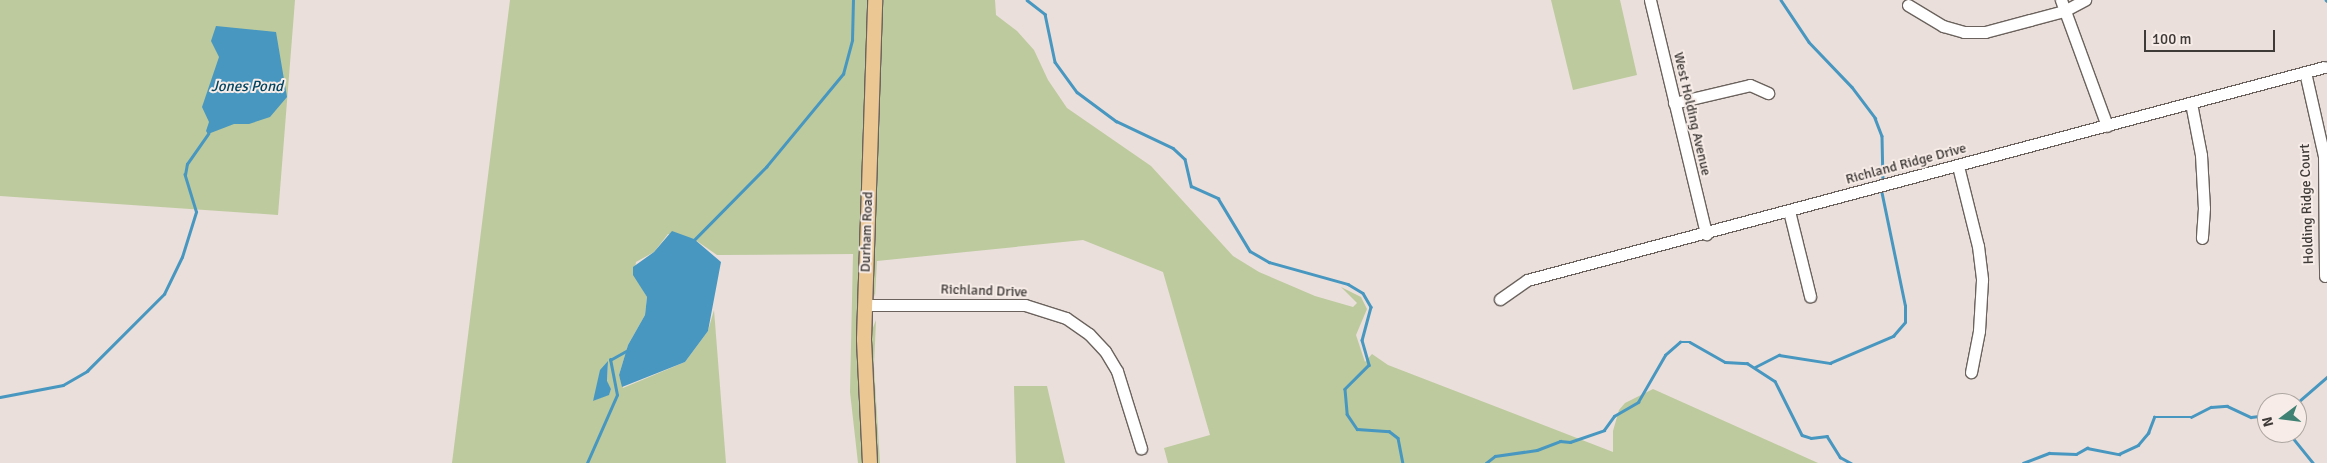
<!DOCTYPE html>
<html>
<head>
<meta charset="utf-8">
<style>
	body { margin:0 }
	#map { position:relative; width:2327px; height:463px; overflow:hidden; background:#eadfda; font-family:Signika,sans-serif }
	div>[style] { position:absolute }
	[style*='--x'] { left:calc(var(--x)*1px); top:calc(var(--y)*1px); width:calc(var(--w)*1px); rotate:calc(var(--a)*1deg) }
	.green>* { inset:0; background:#bcca9e }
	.water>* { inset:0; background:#4797c1 }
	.stream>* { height:2.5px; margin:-1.25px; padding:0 1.25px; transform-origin:1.25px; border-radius:1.25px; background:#4797c1 }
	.roads { filter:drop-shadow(1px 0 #6b625d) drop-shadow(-1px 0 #6b625d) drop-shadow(0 1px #6b625d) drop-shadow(0 -1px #6b625d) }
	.minor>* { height:11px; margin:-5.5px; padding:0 5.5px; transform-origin:5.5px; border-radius:5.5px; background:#fff }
	.major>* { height:14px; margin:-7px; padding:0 7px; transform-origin:7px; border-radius:7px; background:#ebc794 }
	span { translate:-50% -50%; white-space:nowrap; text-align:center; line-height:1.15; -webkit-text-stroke:4px #f7ece7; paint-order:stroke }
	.street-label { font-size:14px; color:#3e3a37 }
	.water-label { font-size:15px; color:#004562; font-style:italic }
	.north { position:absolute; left:2257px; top:393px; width:50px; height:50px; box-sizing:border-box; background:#f7ece7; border:1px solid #ada5a1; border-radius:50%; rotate:255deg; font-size:14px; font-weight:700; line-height:20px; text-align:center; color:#3e3a37 }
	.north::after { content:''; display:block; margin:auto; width:18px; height:22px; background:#3f8173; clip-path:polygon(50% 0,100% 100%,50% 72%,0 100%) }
	.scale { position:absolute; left:2144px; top:30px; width:131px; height:22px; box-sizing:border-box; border:2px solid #3e3a37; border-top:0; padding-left:6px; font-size:15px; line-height:18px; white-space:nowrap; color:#3e3a37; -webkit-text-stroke:4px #f7ece7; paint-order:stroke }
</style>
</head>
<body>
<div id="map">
	<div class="green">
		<div style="clip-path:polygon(0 0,295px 0,278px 215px,0 196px)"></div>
		<div style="clip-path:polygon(evenodd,510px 0,868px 0,858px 364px,865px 463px,858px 463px,850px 392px,853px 254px,717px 255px,694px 239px,668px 234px,654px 252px,636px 262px,634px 275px,647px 297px,645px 315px,628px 345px,619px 375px,623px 388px,685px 362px,708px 331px,714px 310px,726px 463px,452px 463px,510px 0,608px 362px,607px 382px,611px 389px,609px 394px,593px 401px,608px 362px)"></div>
		<div style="clip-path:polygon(878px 0,995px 0,996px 15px,1017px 31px,1034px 50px,1048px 80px,1067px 108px,1151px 166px,1233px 256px,1259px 272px,1315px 296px,1353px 307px,1357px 303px,1341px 287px,1361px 297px,1367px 309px,1356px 335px,1365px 362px,1372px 354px,1388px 365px,1613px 452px,1613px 431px,1619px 410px,1625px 403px,1653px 389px,1818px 463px,1168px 463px,1164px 448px,1210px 435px,1163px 272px,1083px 240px,877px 261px,875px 297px,871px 283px)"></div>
		<div style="clip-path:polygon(1551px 0,1620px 0,1637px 75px,1573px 90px)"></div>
		<div style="clip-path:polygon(876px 320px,874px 366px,880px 463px,875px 463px,869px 338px)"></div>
		<div style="clip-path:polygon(1014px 386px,1047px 386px,1065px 463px,1016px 463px)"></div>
	</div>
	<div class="water">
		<div style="clip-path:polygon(216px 26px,276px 32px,287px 97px,270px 117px,249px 124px,234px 124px,208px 134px,206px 131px,209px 122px,202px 107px,219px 57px,211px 41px)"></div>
		<div style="clip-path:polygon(672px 231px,694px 239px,721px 262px,708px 331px,685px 362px,622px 387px,619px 375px,628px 345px,645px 315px,647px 297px,633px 275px,633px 267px,654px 252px)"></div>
		<div style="clip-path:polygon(608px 361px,607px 381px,611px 389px,609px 395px,593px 401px,600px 370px)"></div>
	</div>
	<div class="stream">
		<div style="--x:1027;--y:0;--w:23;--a:38"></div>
		<div style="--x:1045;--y:14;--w:49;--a:78.2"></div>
		<div style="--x:1055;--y:62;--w:37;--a:54"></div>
		<div style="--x:1077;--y:92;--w:49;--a:36.6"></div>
		<div style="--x:1116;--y:121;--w:63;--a:25.3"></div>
		<div style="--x:1173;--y:148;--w:16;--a:43"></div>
		<div style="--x:1185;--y:159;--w:28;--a:77"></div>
		<div style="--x:1191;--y:186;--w:30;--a:24"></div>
		<div style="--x:1218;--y:198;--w:62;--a:58.9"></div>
		<div style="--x:1250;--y:251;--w:22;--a:30"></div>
		<div style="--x:1269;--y:262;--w:82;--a:15.6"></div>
		<div style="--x:1348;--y:284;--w:17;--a:31"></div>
		<div style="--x:1363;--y:293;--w:16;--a:60"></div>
		<div style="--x:1371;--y:307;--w:34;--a:105"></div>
		<div style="--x:1362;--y:340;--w:26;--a:74"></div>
		<div style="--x:1369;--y:365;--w:34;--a:135"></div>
		<div style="--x:1345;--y:389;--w:25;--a:85"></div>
		<div style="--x:1347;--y:414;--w:18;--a:56"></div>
		<div style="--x:1357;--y:429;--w:32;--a:4"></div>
		<div style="--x:1389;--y:431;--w:11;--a:38"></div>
		<div style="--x:1398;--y:438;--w:25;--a:79"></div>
		<div style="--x:1781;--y:0;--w:50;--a:56.3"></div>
		<div style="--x:1809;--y:42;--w:62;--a:46.3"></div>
		<div style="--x:1852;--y:87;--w:39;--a:53"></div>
		<div style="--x:1875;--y:118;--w:19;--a:69"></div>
		<div style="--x:1882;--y:136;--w:46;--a:88.8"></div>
		<div style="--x:2326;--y:0;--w:1;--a:45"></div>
		<div style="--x:694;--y:240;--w:103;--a:-45.4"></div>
		<div style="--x:766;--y:167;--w:121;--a:-50.4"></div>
		<div style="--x:843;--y:74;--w:35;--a:-75"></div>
		<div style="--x:852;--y:40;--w:40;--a:-88.6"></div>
		<div style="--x:1755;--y:367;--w:27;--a:-27"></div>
		<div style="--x:1779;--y:355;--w:52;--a:8.9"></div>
		<div style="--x:1830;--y:363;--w:69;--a:-23.2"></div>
		<div style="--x:1893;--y:336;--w:18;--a:-49"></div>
		<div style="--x:1905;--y:322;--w:16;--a:-90"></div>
		<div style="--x:1905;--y:306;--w:118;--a:-101.7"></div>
		<div style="--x:0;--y:397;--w:64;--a:-10.8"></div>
		<div style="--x:63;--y:385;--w:28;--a:-30"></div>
		<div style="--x:87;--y:371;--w:109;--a:-45"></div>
		<div style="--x:164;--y:294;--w:41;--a:-64.1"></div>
		<div style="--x:182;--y:257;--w:47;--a:-72.7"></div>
		<div style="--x:196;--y:212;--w:39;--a:-107"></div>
		<div style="--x:185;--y:175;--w:11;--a:-80"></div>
		<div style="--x:187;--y:164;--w:37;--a:-55"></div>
		<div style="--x:2297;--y:403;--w:40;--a:-41"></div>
		<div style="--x:2284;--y:433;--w:10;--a:29"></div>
		<div style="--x:2293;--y:438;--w:32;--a:51"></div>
		<div style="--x:587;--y:463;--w:74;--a:-66.2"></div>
		<div style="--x:617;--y:395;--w:36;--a:-101"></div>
		<div style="--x:610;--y:360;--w:21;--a:-29"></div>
		<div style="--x:1486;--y:463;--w:11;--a:-38"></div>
		<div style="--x:1495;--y:456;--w:42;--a:-8.1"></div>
		<div style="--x:1537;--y:450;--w:25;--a:-21"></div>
		<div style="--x:1560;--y:441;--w:10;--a:6"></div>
		<div style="--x:1570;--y:442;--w:36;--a:-19"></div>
		<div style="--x:1604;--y:430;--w:17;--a:-54"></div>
		<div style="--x:1614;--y:416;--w:28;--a:-30"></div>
		<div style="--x:1638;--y:402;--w:54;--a:-60.1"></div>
		<div style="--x:1665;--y:355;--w:20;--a:-41"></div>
		<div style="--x:1680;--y:342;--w:10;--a:0"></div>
		<div style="--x:1690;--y:342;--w:40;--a:29.7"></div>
		<div style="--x:1725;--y:362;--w:22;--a:3"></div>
		<div style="--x:1747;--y:363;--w:33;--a:33"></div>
		<div style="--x:1775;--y:381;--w:60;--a:63.4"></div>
		<div style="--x:1802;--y:435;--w:9;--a:18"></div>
		<div style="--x:1811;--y:438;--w:16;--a:-7"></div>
		<div style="--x:1827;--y:436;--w:25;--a:58"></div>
		<div style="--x:1840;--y:457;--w:13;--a:29"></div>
		<div style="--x:2023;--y:463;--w:28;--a:-21"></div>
		<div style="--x:2049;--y:453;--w:27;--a:2"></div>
		<div style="--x:2076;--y:454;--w:13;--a:-29"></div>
		<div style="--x:2087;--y:448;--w:33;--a:11"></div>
		<div style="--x:2119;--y:454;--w:21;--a:-25"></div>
		<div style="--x:2138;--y:445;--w:16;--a:-50"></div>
		<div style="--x:2148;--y:433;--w:17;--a:-69"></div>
		<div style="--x:2154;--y:417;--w:37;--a:0"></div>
		<div style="--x:2191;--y:417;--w:22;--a:-27"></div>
		<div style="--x:2211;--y:407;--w:16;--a:-4"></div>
		<div style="--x:2227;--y:406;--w:26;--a:25"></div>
		<div style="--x:2251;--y:417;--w:16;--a:-7"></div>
	</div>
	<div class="roads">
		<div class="minor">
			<div style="--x:1650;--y:0;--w:241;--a:76.5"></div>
			<div style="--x:2061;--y:0;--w:134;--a:69.9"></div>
			<div style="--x:1908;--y:5;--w:41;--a:31"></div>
			<div style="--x:1943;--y:26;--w:22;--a:16"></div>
			<div style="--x:1964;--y:32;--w:21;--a:0"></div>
			<div style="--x:1985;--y:32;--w:47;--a:-14.9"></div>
			<div style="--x:2030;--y:20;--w:35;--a:-15"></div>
			<div style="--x:2064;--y:11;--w:24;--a:-28"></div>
			<div style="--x:2305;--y:72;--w:86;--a:77.3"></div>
			<div style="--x:2324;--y:156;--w:120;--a:89.5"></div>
			<div style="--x:1674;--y:103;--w:78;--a:-13.3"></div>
			<div style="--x:1750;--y:85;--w:20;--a:24"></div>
			<div style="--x:2191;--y:103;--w:53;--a:79.1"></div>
			<div style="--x:2201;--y:155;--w:53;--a:86.8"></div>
			<div style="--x:2204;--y:208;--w:30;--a:94"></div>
			<div style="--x:1958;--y:166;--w:82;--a:76"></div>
			<div style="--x:1978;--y:246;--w:34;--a:83"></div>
			<div style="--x:1982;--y:280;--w:51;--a:93.4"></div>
			<div style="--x:1979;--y:331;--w:42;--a:101"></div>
			<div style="--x:1789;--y:211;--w:88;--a:76.1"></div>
			<div style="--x:1500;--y:299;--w:33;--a:-35"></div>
			<div style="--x:1527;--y:280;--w:825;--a:-14.96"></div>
			<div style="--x:865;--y:305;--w:160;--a:0"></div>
			<div style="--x:1025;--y:305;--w:43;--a:17.6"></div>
			<div style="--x:1066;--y:318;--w:28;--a:35"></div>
			<div style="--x:1089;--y:334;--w:23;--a:47"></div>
			<div style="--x:1105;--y:351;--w:23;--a:59"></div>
			<div style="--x:1117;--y:371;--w:81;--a:72.7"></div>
		</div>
		<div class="major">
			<div style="--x:870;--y:463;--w:124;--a:-92.8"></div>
			<div style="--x:864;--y:339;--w:339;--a:-88.1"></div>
		</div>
	</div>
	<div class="street-label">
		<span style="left:1692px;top:114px;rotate:77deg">West Holding Avenue</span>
		<span style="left:1906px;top:164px;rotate:-15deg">Richland Ridge Drive</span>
		<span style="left:2307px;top:204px;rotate:-92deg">Holding Ridge Court</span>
		<span style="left:867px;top:232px;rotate:-88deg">Durham Road</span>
		<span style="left:984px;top:291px;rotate:2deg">Richland Drive</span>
	</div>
	<div class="water-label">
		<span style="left:247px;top:87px">Jones Pond</span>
	</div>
	<div class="north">N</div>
	<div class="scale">100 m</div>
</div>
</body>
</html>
